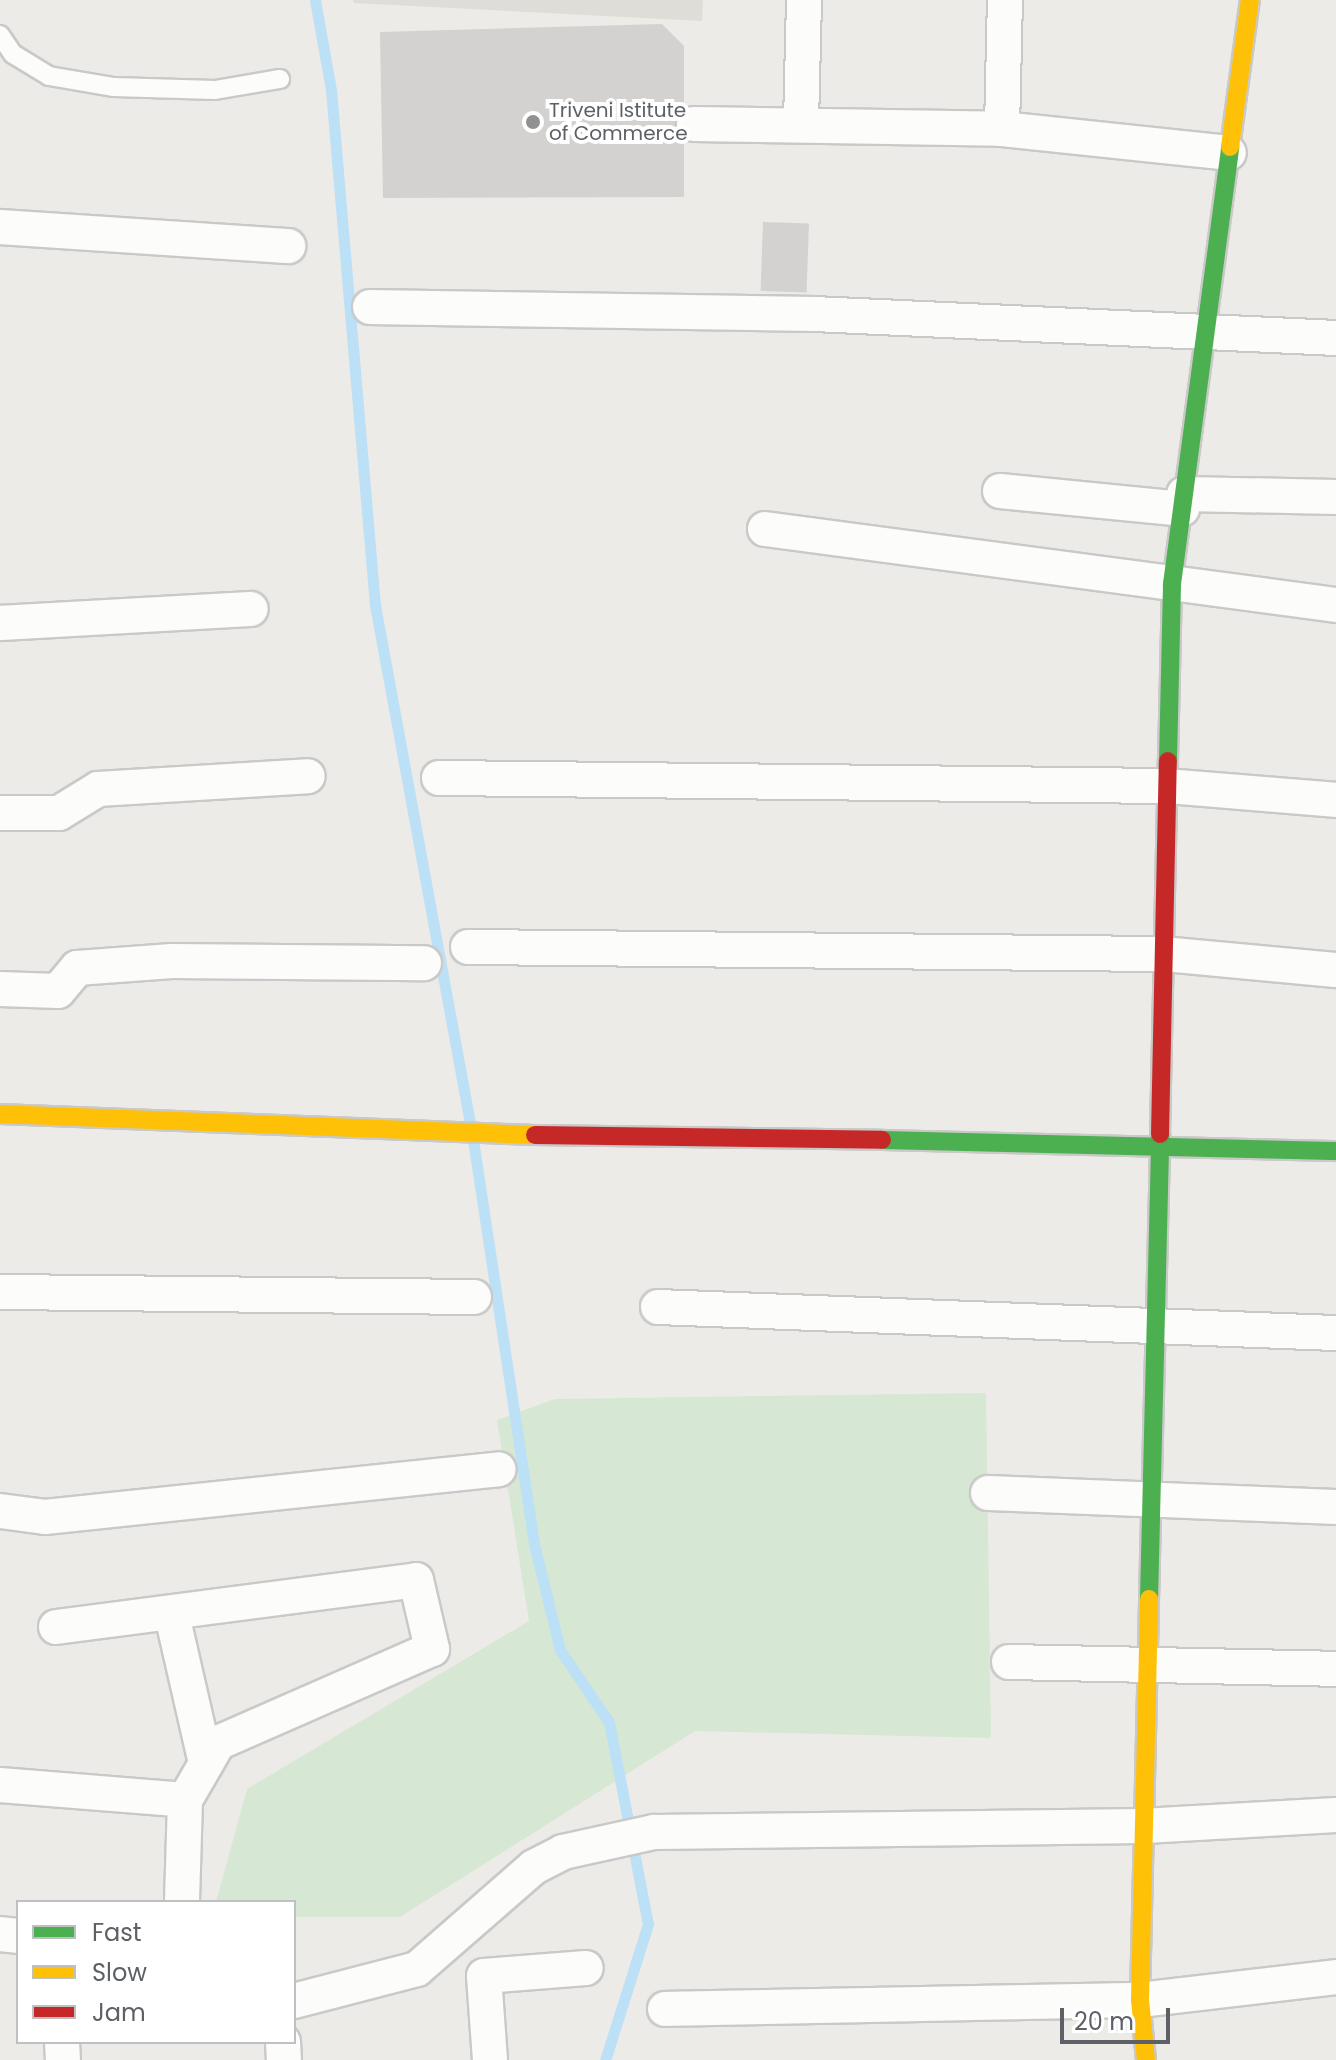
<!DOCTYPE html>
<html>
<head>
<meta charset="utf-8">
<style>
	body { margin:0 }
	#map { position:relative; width:1336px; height:2060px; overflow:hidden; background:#ecebe7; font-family:Poppins,sans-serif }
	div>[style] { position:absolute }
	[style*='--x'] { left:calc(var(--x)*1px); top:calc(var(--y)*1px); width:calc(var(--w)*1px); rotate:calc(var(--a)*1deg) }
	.education>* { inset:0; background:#dfddd7 }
	.green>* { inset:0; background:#d6e8d3 }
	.stream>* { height:11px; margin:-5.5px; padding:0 5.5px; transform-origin:5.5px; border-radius:5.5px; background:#bce0f6 }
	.building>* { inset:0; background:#d3d2d0; transform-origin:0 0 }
	.roads { filter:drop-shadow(2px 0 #c9c9c9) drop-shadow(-2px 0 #c9c9c9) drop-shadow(0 2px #c9c9c9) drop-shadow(0 -2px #c9c9c9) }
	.lane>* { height:18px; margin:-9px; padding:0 9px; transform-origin:9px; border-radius:9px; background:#fcfcfb }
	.street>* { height:34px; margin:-17px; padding:0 17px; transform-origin:17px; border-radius:17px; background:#fcfcfb }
	.fast>* { height:18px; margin:-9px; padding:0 9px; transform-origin:9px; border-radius:9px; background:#4caf50 }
	.slow>* { height:18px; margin:-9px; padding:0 9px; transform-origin:9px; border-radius:9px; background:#ffc107 }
	.jam>* { height:18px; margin:-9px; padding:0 9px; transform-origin:9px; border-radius:9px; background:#c62828 }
	.dots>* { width:22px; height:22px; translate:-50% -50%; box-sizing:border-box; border:4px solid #fff; border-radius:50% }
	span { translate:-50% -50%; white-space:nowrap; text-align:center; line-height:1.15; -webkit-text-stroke:8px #fff; paint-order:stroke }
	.poi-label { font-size:20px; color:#5d6165 }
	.left { translate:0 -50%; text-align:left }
	.legend { position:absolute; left:16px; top:1900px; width:280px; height:144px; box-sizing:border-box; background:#fff; border:2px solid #bec0c1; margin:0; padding:10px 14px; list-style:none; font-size:24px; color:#5d6165 }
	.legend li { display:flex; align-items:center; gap:16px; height:40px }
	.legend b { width:40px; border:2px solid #bec0c1 }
	.scale { position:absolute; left:1060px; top:2008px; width:110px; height:36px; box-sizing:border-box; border:4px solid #5d6165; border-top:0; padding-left:10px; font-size:24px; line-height:28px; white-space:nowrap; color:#5d6165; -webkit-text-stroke:6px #fff; paint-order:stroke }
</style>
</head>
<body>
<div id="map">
	<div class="education">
		<div style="clip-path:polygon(353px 0,703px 0,702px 21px,354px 3px)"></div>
	</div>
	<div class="green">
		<div style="clip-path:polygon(986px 1393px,991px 1738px,695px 1731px,400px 1917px,294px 1917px,294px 1902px,216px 1902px,247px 1789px,529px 1621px,497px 1420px,555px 1399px)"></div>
	</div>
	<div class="stream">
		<div style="--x:315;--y:0;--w:91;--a:79.9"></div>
		<div style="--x:331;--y:90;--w:517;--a:85.12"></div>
		<div style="--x:375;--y:605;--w:527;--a:79.61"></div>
		<div style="--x:473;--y:1140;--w:413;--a:81.4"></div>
		<div style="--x:535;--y:1548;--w:105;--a:76.2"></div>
		<div style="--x:560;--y:1650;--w:87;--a:55.8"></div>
		<div style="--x:609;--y:1722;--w:206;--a:79.1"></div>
		<div style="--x:648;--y:1924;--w:143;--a:107.5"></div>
	</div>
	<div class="building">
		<div style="clip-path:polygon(662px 24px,684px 46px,684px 197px,383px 198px,380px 32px)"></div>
		<div style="left:763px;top:222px;width:46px;height:69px;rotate:2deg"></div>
	</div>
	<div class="roads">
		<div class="lane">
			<div style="--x:0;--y:35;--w:23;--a:56"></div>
			<div style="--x:13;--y:54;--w:42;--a:31.4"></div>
			<div style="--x:49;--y:76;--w:66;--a:9.6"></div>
			<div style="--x:114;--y:87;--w:101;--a:1.7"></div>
			<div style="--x:215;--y:90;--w:66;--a:-9.6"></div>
		</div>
		<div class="street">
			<div style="--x:801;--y:123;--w:123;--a:-88.6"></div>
			<div style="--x:694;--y:124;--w:308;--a:0.9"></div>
			<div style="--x:1002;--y:129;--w:228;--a:6"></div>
			<div style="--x:1002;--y:129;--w:129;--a:-88.7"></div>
			<div style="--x:0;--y:227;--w:289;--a:3.8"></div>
			<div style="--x:370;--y:307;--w:444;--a:0.9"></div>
			<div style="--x:814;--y:314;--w:523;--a:2.63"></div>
			<div style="--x:1000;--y:491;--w:183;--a:5.6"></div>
			<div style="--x:1184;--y:494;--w:152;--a:1.1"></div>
			<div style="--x:765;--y:529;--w:576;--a:7.58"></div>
			<div style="--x:0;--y:623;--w:251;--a:-3.2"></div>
			<div style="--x:439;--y:778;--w:728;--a:0.63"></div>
			<div style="--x:1167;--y:786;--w:170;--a:4.7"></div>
			<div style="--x:0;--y:813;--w:59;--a:0"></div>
			<div style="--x:59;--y:813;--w:46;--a:-31.6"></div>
			<div style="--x:98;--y:789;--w:210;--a:-3.5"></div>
			<div style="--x:468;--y:947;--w:695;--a:0.58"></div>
			<div style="--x:1163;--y:954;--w:174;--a:5.3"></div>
			<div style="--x:0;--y:989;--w:58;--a:2"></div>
			<div style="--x:58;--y:991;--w:30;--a:-50"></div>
			<div style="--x:77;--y:968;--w:95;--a:-4.2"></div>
			<div style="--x:172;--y:961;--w:252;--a:0.5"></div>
			<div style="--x:0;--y:1292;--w:474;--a:0.6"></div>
			<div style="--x:658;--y:1307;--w:678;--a:2.2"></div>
			<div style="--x:988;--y:1493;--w:348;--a:2.3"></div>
			<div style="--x:0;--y:1511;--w:45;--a:7.6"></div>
			<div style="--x:45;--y:1517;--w:456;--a:-6"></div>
			<div style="--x:172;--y:1615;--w:152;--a:77.1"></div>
			<div style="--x:56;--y:1627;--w:363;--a:-7.4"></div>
			<div style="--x:416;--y:1580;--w:71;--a:76.9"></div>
			<div style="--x:432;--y:1649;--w:234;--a:156.3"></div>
			<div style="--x:218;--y:1743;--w:66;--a:120.1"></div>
			<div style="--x:1009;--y:1662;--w:327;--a:1.2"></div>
			<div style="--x:0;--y:1785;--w:186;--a:4.6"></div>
			<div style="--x:185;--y:1800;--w:102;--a:91.7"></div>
			<div style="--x:0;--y:1934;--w:18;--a:6"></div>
			<div style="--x:294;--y:2001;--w:127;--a:-14.6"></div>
			<div style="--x:417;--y:1969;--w:155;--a:-41.1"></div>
			<div style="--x:534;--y:1867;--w:33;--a:-27"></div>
			<div style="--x:563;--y:1852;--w:93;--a:-12.4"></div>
			<div style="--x:654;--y:1832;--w:490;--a:-0.7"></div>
			<div style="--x:1144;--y:1826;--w:192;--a:-3.3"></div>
			<div style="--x:665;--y:2009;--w:475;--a:-1.1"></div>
			<div style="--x:1140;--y:2000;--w:197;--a:-6.7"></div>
			<div style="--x:62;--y:2042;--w:18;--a:87"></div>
			<div style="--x:283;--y:2042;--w:18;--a:87"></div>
			<div style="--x:490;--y:2060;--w:84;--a:-94.1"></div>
			<div style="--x:484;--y:1976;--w:102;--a:-4.5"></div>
		</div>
		<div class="fast">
			<div style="--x:1168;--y:761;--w:177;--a:-88.7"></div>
			<div style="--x:1172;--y:584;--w:441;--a:-82.4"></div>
			<div style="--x:882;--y:1140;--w:454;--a:1.4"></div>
			<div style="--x:1149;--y:1599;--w:465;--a:-88.6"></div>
		</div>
		<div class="slow">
			<div style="--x:1230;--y:147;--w:148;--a:-82.3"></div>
			<div style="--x:0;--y:1114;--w:535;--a:2.25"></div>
			<div style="--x:1146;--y:2060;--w:60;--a:-95.7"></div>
			<div style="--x:1140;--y:2000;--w:401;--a:-88.7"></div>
		</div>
		<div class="jam">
			<div style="--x:1160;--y:1134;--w:373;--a:-88.8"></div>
			<div style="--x:535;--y:1135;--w:347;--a:0.8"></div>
		</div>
	</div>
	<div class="dots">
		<div style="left:533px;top:122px;background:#8f9192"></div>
	</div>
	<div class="poi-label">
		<span class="left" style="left:549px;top:122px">Triveni Istitute<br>of Commerce</span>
	</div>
	<ul class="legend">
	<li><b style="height:10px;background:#4caf50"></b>Fast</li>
	<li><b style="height:10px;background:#ffc107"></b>Slow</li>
	<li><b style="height:10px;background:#c62828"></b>Jam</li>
	</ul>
	<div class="scale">20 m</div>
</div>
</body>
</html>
